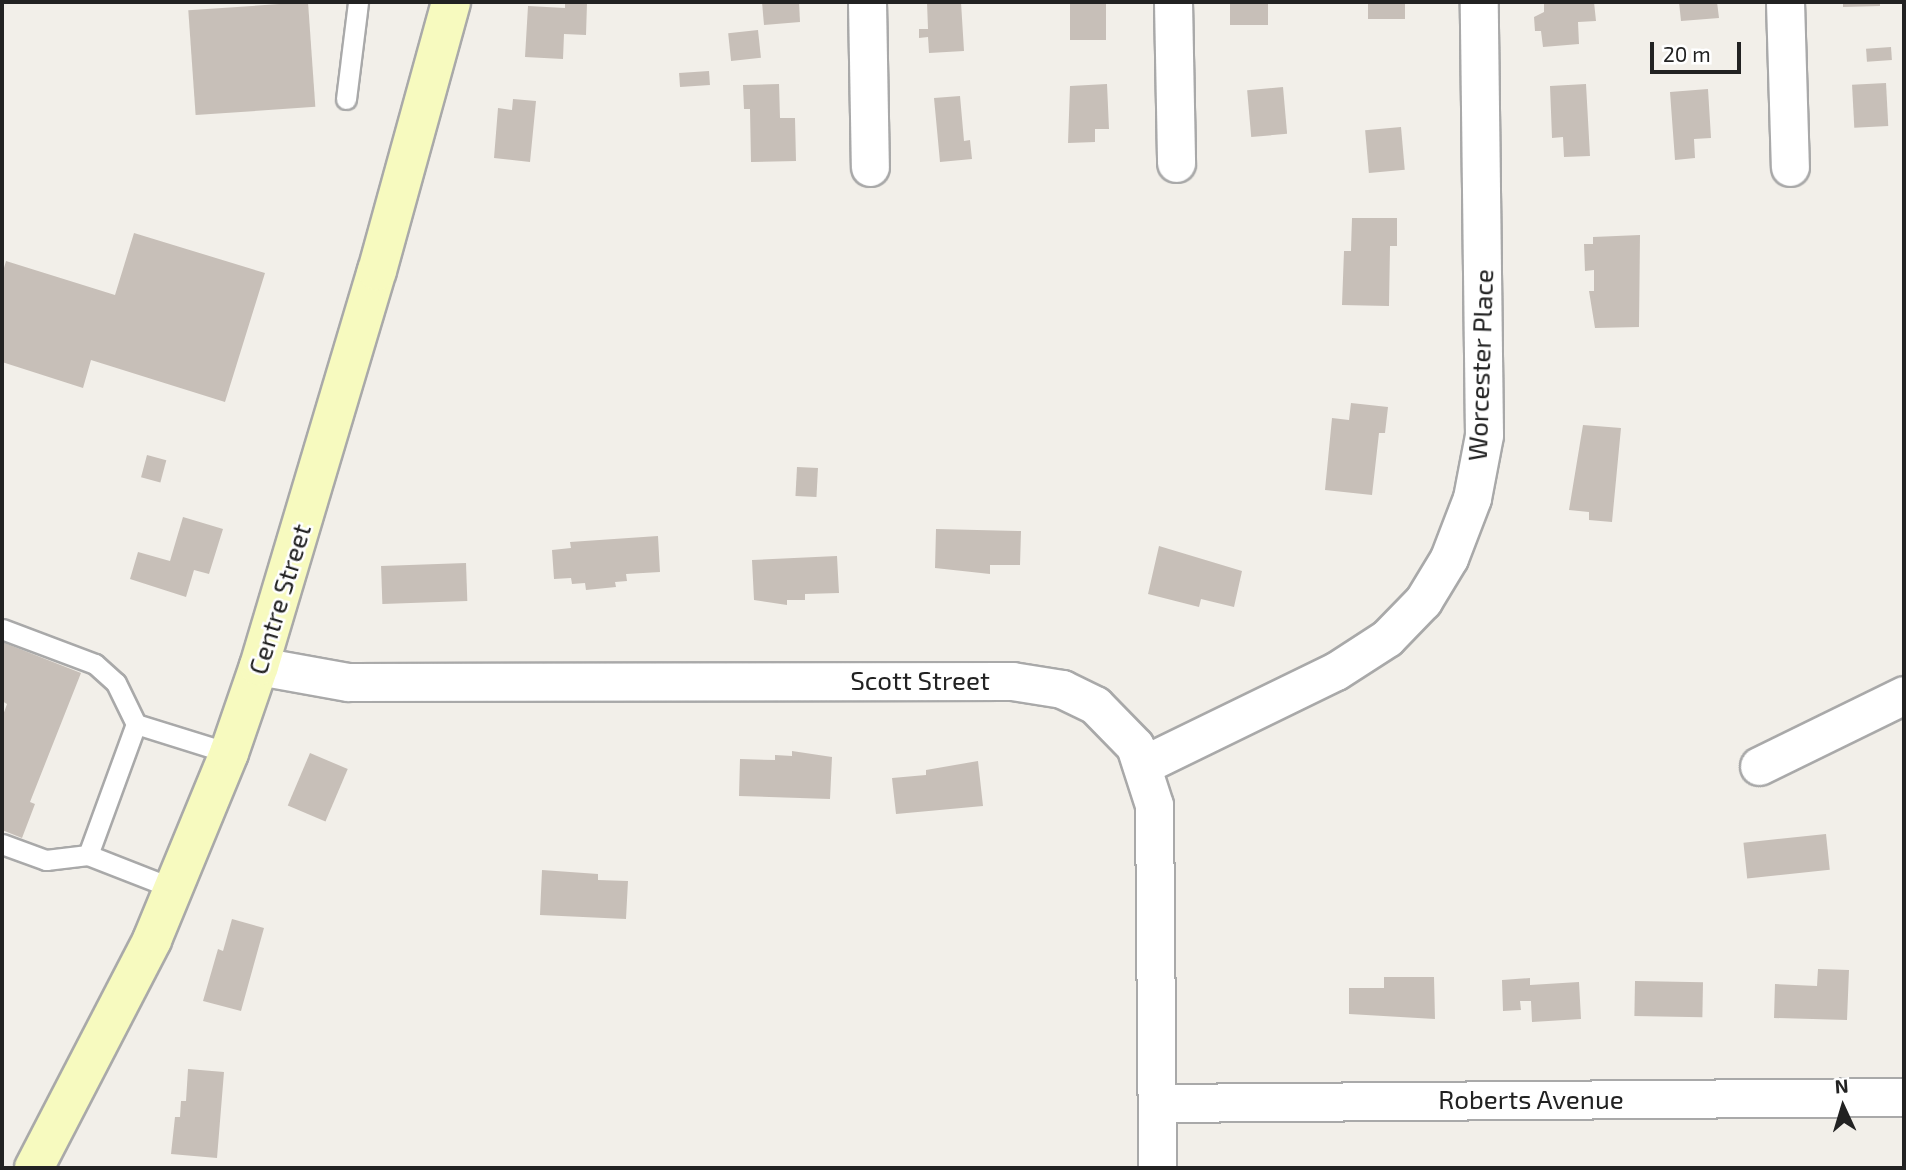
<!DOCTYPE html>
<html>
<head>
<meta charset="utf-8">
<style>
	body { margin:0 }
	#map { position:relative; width:1906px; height:1170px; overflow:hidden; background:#f2efe9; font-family:"Exo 2",sans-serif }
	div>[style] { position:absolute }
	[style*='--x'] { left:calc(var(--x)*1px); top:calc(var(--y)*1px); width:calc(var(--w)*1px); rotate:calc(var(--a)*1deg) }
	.building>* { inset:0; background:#c7bfb8; transform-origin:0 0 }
	.roads { filter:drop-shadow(2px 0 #a9a9a9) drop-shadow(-2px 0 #a9a9a9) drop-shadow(0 2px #a9a9a9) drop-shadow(0 -2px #a9a9a9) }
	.service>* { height:19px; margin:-9.5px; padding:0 9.5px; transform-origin:9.5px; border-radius:9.5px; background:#fff }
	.minor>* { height:37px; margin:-18.5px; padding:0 18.5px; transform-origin:18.5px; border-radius:18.5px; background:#fff }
	.secondary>* { height:38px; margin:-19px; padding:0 19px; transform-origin:19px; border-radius:19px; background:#f7fabf }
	span { translate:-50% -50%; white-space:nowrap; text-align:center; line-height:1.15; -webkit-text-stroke:5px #fff; paint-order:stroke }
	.street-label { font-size:26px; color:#222 }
	.frame { position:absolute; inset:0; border:4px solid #222; pointer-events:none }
	.north { position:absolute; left:1808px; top:1072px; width:70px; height:70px; -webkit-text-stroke:5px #fff; paint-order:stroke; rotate:356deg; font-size:19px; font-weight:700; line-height:28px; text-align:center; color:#222 }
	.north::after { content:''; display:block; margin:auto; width:24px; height:32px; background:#222; clip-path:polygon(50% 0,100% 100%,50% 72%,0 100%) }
	.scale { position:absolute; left:1650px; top:42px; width:91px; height:32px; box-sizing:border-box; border:4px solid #222; border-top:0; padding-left:9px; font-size:21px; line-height:24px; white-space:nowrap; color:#222; -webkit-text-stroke:5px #fff; paint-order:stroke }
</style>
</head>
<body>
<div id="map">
	<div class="building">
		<div style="left:308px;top:2px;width:105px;height:120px;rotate:86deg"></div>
		<div style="clip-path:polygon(565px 2px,587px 3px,586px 35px,564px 34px,563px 59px,525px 57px,528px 6px,565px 8px)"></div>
		<div style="clip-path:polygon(762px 2px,799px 2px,800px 22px,764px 25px)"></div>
		<div style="clip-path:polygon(927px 2px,961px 2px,964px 51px,929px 53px,928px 37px,919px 38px,919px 29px,928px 29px)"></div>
		<div style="left:1070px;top:2px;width:36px;height:38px"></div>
		<div style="left:1230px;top:2px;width:38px;height:23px"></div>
		<div style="left:1368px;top:2px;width:37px;height:17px"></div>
		<div style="clip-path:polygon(1544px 2px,1594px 2px,1596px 21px,1578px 22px,1579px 44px,1543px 47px,1541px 31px,1535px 31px,1534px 17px,1544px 12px)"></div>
		<div style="clip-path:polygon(1679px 2px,1717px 2px,1719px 18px,1681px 21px)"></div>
		<div style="clip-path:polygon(1843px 2px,1880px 2px,1880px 6px,1843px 7px)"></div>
		<div style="left:758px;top:30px;width:28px;height:30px;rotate:84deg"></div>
		<div style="left:1891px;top:47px;width:13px;height:25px;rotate:86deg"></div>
		<div style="left:709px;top:71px;width:14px;height:30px;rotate:86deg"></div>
		<div style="left:1886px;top:83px;width:43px;height:34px;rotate:87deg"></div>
		<div style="clip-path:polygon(779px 84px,780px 118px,795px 118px,796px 161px,751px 162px,750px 109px,744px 109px,743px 85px)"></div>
		<div style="clip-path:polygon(1107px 84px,1109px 129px,1095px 129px,1095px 142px,1068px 143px,1070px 86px)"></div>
		<div style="clip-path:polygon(1586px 84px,1590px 156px,1564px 157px,1563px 137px,1552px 138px,1550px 86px)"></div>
		<div style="left:1283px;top:87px;width:47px;height:36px;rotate:85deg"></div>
		<div style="clip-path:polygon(1708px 89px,1711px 138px,1694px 139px,1695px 158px,1675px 160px,1670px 92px)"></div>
		<div style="clip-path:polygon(960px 96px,964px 141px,970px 140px,972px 159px,940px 162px,934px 98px)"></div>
		<div style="clip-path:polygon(513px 99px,536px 101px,530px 162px,494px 158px,498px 108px,512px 110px)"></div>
		<div style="left:1401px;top:127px;width:43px;height:36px;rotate:85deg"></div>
		<div style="clip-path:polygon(1352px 218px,1397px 218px,1397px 246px,1390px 246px,1389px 306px,1342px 305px,1344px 251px,1351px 251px)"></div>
		<div style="clip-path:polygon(134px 233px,265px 273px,225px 402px,91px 360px,83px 388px,2px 362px,2px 275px,6px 261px,115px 295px)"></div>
		<div style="clip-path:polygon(1640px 235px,1639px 327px,1595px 328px,1589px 291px,1594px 291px,1594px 270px,1585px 271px,1584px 244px,1593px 244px,1593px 237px)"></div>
		<div style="clip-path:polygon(1351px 403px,1388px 407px,1385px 433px,1379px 433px,1372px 495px,1325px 490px,1332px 418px,1349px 420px)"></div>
		<div style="clip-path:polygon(1583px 425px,1621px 428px,1612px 522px,1589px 520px,1589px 512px,1569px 510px)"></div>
		<div style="left:147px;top:455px;width:20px;height:23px;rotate:15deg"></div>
		<div style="left:797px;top:467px;width:21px;height:29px;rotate:3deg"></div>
		<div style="clip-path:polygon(183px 517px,223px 529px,209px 574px,194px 570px,186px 597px,130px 579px,138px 552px,170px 561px)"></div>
		<div style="clip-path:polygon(936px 529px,1021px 531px,1020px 565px,990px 565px,990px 574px,935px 568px)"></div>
		<div style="clip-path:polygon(658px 536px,660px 572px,626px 574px,627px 581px,615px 582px,616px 587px,586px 590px,585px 583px,572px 584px,571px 578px,554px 579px,552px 550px,571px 548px,570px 542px)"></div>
		<div style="clip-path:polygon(1159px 546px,1242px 571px,1234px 607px,1201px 599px,1199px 607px,1148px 594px)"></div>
		<div style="clip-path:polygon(837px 556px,839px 593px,805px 594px,805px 600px,787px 600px,787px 605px,754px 600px,752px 560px)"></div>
		<div style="left:466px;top:563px;width:38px;height:85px;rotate:88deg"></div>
		<div style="clip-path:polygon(2px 642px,81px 673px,30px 802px,35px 804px,22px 838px,2px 830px,2px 718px,7px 704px,2px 701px)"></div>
		<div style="clip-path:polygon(792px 751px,832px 757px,830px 799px,739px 796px,740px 759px,775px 760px,775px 755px,792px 756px)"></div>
		<div style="left:310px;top:753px;width:41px;height:57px;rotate:23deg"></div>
		<div style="clip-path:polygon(978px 761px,983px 806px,896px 814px,892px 778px,926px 775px,926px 770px)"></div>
		<div style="left:1826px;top:834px;width:36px;height:83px;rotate:84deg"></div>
		<div style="clip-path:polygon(542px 870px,598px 874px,598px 880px,628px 881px,626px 919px,540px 915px)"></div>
		<div style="clip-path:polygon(232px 919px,264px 928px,241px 1011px,203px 1001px,218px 949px,223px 951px)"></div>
		<div style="clip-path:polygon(1818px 969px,1849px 970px,1847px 1020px,1774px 1018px,1775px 984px,1817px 986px)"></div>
		<div style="clip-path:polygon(1384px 977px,1434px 977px,1435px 1019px,1349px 1014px,1349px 988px,1384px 988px)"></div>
		<div style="clip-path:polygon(1530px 978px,1530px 985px,1579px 982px,1581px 1019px,1532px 1022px,1531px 1001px,1520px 1001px,1521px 1010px,1503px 1011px,1502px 980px)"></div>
		<div style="left:1635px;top:981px;width:68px;height:35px;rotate:1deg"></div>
		<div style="clip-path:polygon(188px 1069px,224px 1072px,217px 1158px,171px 1154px,175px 1117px,180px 1117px,181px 1101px,186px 1101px)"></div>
	</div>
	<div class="roads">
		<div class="service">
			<div style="--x:346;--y:99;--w:98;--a:-82.9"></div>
			<div style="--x:2;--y:629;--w:99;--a:20.6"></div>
			<div style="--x:95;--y:664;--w:28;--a:42"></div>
			<div style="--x:116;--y:683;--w:46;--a:64"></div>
			<div style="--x:2;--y:844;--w:47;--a:20"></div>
			<div style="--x:46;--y:860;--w:42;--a:-6.8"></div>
			<div style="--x:175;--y:889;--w:93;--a:-158.7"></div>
			<div style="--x:88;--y:855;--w:140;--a:-69.9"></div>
			<div style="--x:136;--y:724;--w:97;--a:17.3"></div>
		</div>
		<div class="minor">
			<div style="--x:867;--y:2;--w:165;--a:89"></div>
			<div style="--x:1173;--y:2;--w:161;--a:88.9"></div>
			<div style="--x:1785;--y:2;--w:165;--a:88.3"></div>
			<div style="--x:259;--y:666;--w:90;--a:10.2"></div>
			<div style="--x:348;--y:682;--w:664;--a:-0.09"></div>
			<div style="--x:1012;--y:681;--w:51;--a:9.1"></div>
			<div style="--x:1062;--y:689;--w:37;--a:26"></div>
			<div style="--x:1095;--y:705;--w:57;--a:45.7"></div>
			<div style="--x:1135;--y:746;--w:62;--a:72.1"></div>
			<div style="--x:1154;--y:805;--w:363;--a:89.5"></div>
			<div style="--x:1145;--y:764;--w:212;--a:-26"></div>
			<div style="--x:1336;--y:671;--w:61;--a:-32.9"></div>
			<div style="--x:1387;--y:638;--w:52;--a:-45.8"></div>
			<div style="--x:1423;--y:601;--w:50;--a:-58.8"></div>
			<div style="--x:1449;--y:558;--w:64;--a:-69"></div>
			<div style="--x:1472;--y:498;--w:64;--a:-79.2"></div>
			<div style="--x:1484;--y:435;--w:433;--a:-90.7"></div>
			<div style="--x:1759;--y:766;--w:161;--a:-26.1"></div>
			<div style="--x:1157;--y:1103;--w:747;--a:-0.46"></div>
		</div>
		<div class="secondary">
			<div style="--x:34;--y:1168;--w:257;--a:-62.6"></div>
			<div style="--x:152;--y:940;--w:202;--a:-67.6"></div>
			<div style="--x:229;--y:753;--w:92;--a:-71"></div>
			<div style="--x:259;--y:666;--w:412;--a:-73.4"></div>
			<div style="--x:377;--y:271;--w:279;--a:-74.6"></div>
		</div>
	</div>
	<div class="street-label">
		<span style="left:1480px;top:365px;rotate:-88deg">Worcester Place</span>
		<span style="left:279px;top:599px;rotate:-73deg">Centre Street</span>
		<span style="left:920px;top:680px">Scott Street</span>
		<span style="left:1531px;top:1099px">Roberts Avenue</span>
	</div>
	<div class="frame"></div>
	<div class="north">N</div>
	<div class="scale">20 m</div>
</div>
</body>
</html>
